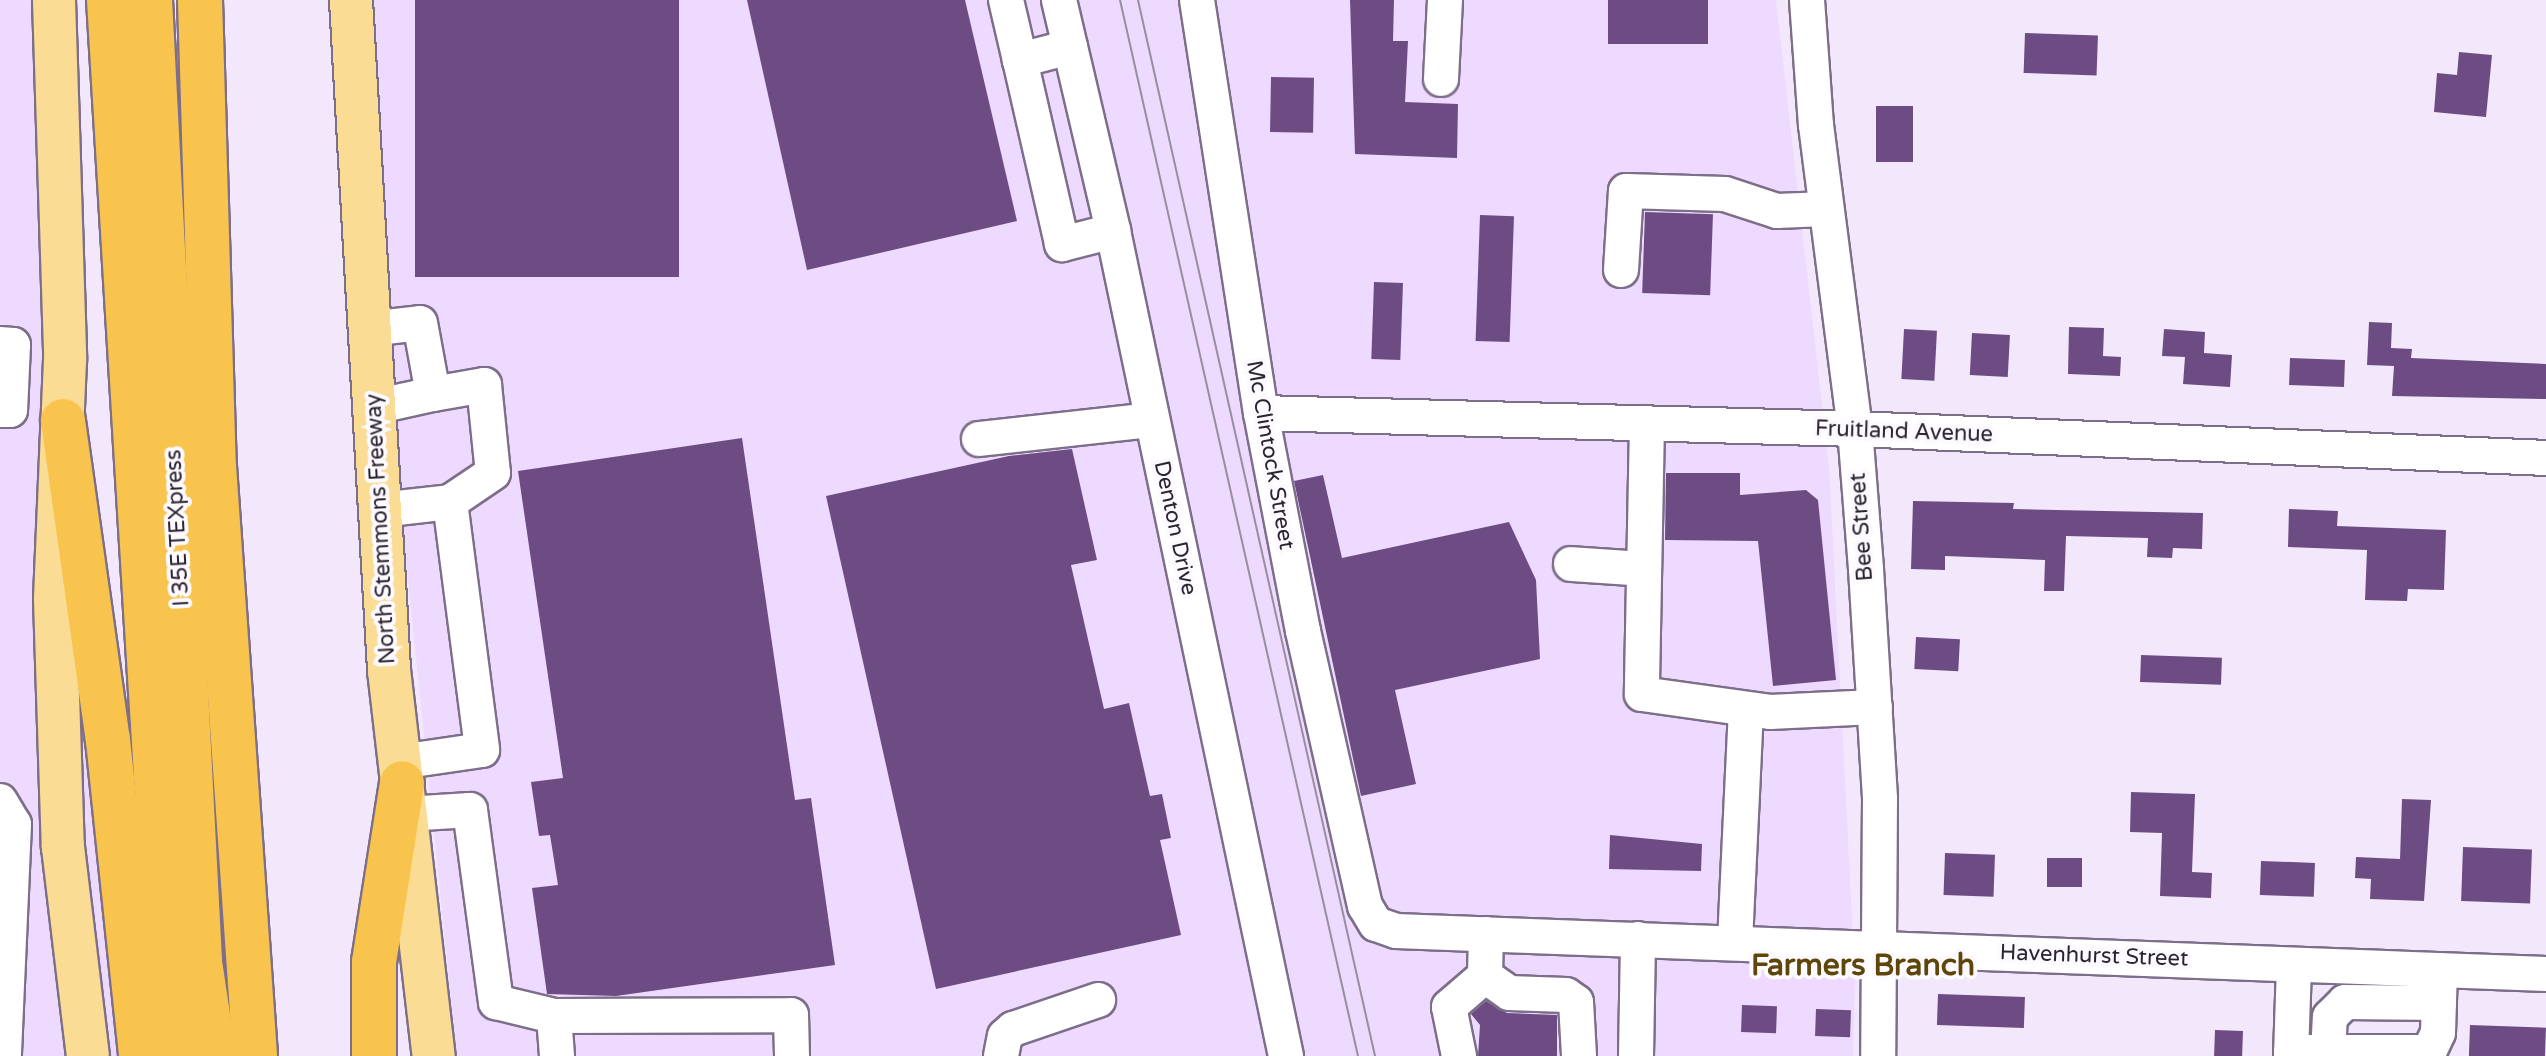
<!DOCTYPE html>
<html>
<head>
<meta charset="utf-8">
<style>
	body { margin:0 }
	#map { position:relative; width:2546px; height:1056px; overflow:hidden; background:#f3e8fb; font-family:"Varela Round",sans-serif }
	div>[style] { position:absolute }
	[style*='--x'] { left:calc(var(--x)*1px); top:calc(var(--y)*1px); width:calc(var(--w)*1px); rotate:calc(var(--a)*1deg) }
	.built>* { inset:0; background:#eed9ff }
	.building>* { inset:0; background:#6d4c84; transform-origin:0 0 }
	.roads { filter:drop-shadow(2px 0 #7d6e89) drop-shadow(-2px 0 #7d6e89) drop-shadow(0 2px #7d6e89) drop-shadow(0 -2px #7d6e89) }
	.minor>* { height:34px; margin:-17px; padding:0 17px; transform-origin:17px; border-radius:17px; background:#fff }
	.major>* { height:42px; margin:-21px; padding:0 21px; transform-origin:21px; border-radius:21px; background:#fbdc95 }
	.highway>* { height:44px; margin:-22px; padding:0 22px; transform-origin:22px; border-radius:22px; background:#f9c44e }
	.tram>* { height:2px; margin:-1px; padding:0 1px; transform-origin:1px; border-radius:1px; background:#978e9e }
	span { translate:-50% -50%; white-space:nowrap; text-align:center; line-height:1.15; -webkit-text-stroke:8px #fcf9ff; paint-order:stroke }
	.street-label { font-size:22px; color:#2b2430 }
	.district-label { font-size:30px; color:#5e4608; font-weight:700 }
</style>
</head>
<body>
<div id="map">
	<div class="built">
		<div style="clip-path:polygon(0 0,48px 0,84px 495px,143px 1056px,0 1056px)"></div>
		<div style="clip-path:polygon(367px 0,1776px 0,1829px 466px,1855px 976px,1853px 1056px,457px 1056px,398px 483px)"></div>
	</div>
	<div class="building">
		<div style="left:415px;top:0;width:264px;height:277px"></div>
		<div style="clip-path:polygon(747px 0,965px 0,1017px 221px,807px 270px)"></div>
		<div style="clip-path:polygon(1350px 0,1394px 0,1393px 41px,1408px 41px,1405px 102px,1458px 104px,1457px 158px,1355px 154px)"></div>
		<div style="left:1608px;top:0;width:100px;height:44px"></div>
		<div style="left:2025px;top:33px;width:73px;height:40px;rotate:2deg"></div>
		<div style="clip-path:polygon(2459px 52px,2492px 55px,2486px 117px,2434px 112px,2437px 73px,2457px 75px)"></div>
		<div style="left:1271px;top:77px;width:43px;height:55px;rotate:1deg"></div>
		<div style="left:1876px;top:106px;width:37px;height:56px"></div>
		<div style="left:1645px;top:212px;width:68px;height:81px;rotate:2deg"></div>
		<div style="left:1480px;top:215px;width:34px;height:126px;rotate:2deg"></div>
		<div style="left:1374px;top:282px;width:29px;height:77px;rotate:2deg"></div>
		<div style="clip-path:polygon(2369px 322px,2392px 323px,2391px 348px,2412px 349px,2411px 358px,2546px 364px,2546px 399px,2392px 396px,2394px 366px,2367px 365px)"></div>
		<div style="clip-path:polygon(2069px 327px,2104px 328px,2103px 356px,2121px 357px,2120px 376px,2068px 374px)"></div>
		<div style="left:1904px;top:329px;width:33px;height:50px;rotate:3deg"></div>
		<div style="clip-path:polygon(2164px 329px,2205px 332px,2204px 353px,2232px 355px,2230px 387px,2183px 384px,2185px 357px,2162px 356px)"></div>
		<div style="left:1972px;top:333px;width:38px;height:42px;rotate:3deg"></div>
		<div style="left:2290px;top:358px;width:55px;height:27px;rotate:2deg"></div>
		<div style="clip-path:polygon(742px 438px,795px 800px,811px 798px,835px 965px,616px 996px,547px 994px,532px 888px,558px 885px,550px 835px,539px 836px,531px 782px,563px 778px,518px 471px)"></div>
		<div style="clip-path:polygon(1072px 449px,1097px 560px,1071px 565px,1104px 709px,1129px 703px,1150px 796px,1162px 794px,1171px 838px,1160px 840px,1181px 935px,936px 989px,826px 496px,1009px 456px)"></div>
		<div style="clip-path:polygon(1666px 473px,1740px 473px,1740px 495px,1806px 490px,1818px 500px,1836px 680px,1773px 686px,1758px 541px,1665px 540px)"></div>
		<div style="clip-path:polygon(1323px 475px,1342px 558px,1509px 522px,1536px 580px,1540px 659px,1395px 690px,1416px 784px,1361px 796px,1294px 481px)"></div>
		<div style="clip-path:polygon(1913px 501px,2014px 503px,2013px 509px,2203px 513px,2202px 549px,2173px 548px,2172px 558px,2147px 557px,2148px 538px,2066px 536px,2064px 591px,2044px 591px,2045px 560px,1945px 556px,1945px 570px,1911px 569px)"></div>
		<div style="clip-path:polygon(2289px 509px,2338px 511px,2337px 526px,2446px 530px,2444px 590px,2408px 589px,2407px 601px,2365px 600px,2367px 550px,2288px 547px)"></div>
		<div style="left:1916px;top:637px;width:44px;height:32px;rotate:3deg"></div>
		<div style="left:2141px;top:655px;width:81px;height:27px;rotate:2deg"></div>
		<div style="clip-path:polygon(2131px 792px,2195px 794px,2192px 872px,2212px 873px,2211px 898px,2160px 896px,2162px 833px,2130px 832px)"></div>
		<div style="clip-path:polygon(2402px 799px,2431px 800px,2424px 901px,2370px 899px,2371px 879px,2355px 878px,2356px 857px,2400px 859px)"></div>
		<div style="clip-path:polygon(1610px 835px,1702px 844px,1701px 871px,1609px 869px)"></div>
		<div style="left:2463px;top:847px;width:69px;height:54px;rotate:2deg"></div>
		<div style="left:1945px;top:853px;width:50px;height:42px;rotate:2deg"></div>
		<div style="left:2047px;top:858px;width:35px;height:29px"></div>
		<div style="left:2261px;top:861px;width:54px;height:34px;rotate:2deg"></div>
		<div style="left:1938px;top:994px;width:87px;height:31px;rotate:2deg"></div>
		<div style="clip-path:polygon(1486px 1001px,1507px 1013px,1557px 1015px,1557px 1056px,1478px 1056px,1480px 1025px,1471px 1014px)"></div>
		<div style="left:1742px;top:1005px;width:35px;height:27px;rotate:2deg"></div>
		<div style="left:1816px;top:1009px;width:35px;height:27px;rotate:2deg"></div>
		<div style="left:2470px;top:1025px;width:76px;height:31px;rotate:2deg"></div>
		<div style="left:2215px;top:1030px;width:28px;height:26px;rotate:2deg"></div>
	</div>
	<div class="roads">
		<div class="minor">
			<div style="--x:1006;--y:0;--w:62;--a:76.9"></div>
			<div style="--x:1059;--y:0;--w:237;--a:76.8"></div>
			<div style="--x:1113;--y:231;--w:843;--a:78.16"></div>
			<div style="--x:1197;--y:0;--w:418;--a:81.2"></div>
			<div style="--x:1261;--y:413;--w:222;--a:79.1"></div>
			<div style="--x:1303;--y:631;--w:282;--a:77.3"></div>
			<div style="--x:1365;--y:906;--w:21;--a:59"></div>
			<div style="--x:1376;--y:924;--w:21;--a:19"></div>
			<div style="--x:1396;--y:931;--w:1151;--a:2.14"></div>
			<div style="--x:1807;--y:0;--w:125;--a:85.9"></div>
			<div style="--x:1816;--y:125;--w:306;--a:82.7"></div>
			<div style="--x:1855;--y:429;--w:140;--a:85.5"></div>
			<div style="--x:1866;--y:569;--w:230;--a:86.5"></div>
			<div style="--x:1880;--y:799;--w:257;--a:90.4"></div>
			<div style="--x:1070;--y:47;--w:52;--a:165.4"></div>
			<div style="--x:1020;--y:60;--w:189;--a:77.1"></div>
			<div style="--x:1062;--y:244;--w:53;--a:-14.3"></div>
			<div style="--x:1441;--y:79;--w:79;--a:-87.1"></div>
			<div style="--x:1621;--y:270;--w:79;--a:-86.4"></div>
			<div style="--x:1626;--y:191;--w:99;--a:1.7"></div>
			<div style="--x:1725;--y:194;--w:55;--a:18.1"></div>
			<div style="--x:1777;--y:211;--w:49;--a:-2.3"></div>
			<div style="--x:369;--y:329;--w:51;--a:-6.7"></div>
			<div style="--x:420;--y:323;--w:72;--a:79.6"></div>
			<div style="--x:433;--y:394;--w:60;--a:167.6"></div>
			<div style="--x:0;--y:344;--w:13;--a:4"></div>
			<div style="--x:13;--y:345;--w:65;--a:92.6"></div>
			<div style="--x:10;--y:410;--w:10;--a:180"></div>
			<div style="--x:433;--y:394;--w:52;--a:-10"></div>
			<div style="--x:484;--y:385;--w:88;--a:84.2"></div>
			<div style="--x:493;--y:473;--w:52;--a:146"></div>
			<div style="--x:1261;--y:413;--w:594;--a:1.54"></div>
			<div style="--x:1855;--y:429;--w:692;--a:2.4"></div>
			<div style="--x:1647;--y:423;--w:271;--a:91.1"></div>
			<div style="--x:1642;--y:694;--w:129;--a:8"></div>
			<div style="--x:1770;--y:712;--w:105;--a:-2.7"></div>
			<div style="--x:979;--y:439;--w:173;--a:-6.3"></div>
			<div style="--x:380;--y:510;--w:70;--a:-6.5"></div>
			<div style="--x:450;--y:502;--w:250;--a:82.6"></div>
			<div style="--x:482;--y:750;--w:83;--a:171.7"></div>
			<div style="--x:1571;--y:564;--w:73;--a:3.9"></div>
			<div style="--x:0;--y:801;--w:27;--a:59"></div>
			<div style="--x:14;--y:824;--w:232;--a:92.5"></div>
			<div style="--x:406;--y:814;--w:64;--a:-3.6"></div>
			<div style="--x:470;--y:810;--w:194;--a:82.3"></div>
			<div style="--x:496;--y:1002;--w:60;--a:13.6"></div>
			<div style="--x:554;--y:1016;--w:40;--a:85.7"></div>
			<div style="--x:1486;--y:934;--w:42;--a:91.4"></div>
			<div style="--x:1485;--y:976;--w:29;--a:35"></div>
			<div style="--x:1509;--y:993;--w:57;--a:2"></div>
			<div style="--x:1566;--y:995;--w:12;--a:35"></div>
			<div style="--x:1576;--y:1002;--w:54;--a:86.8"></div>
			<div style="--x:1735;--y:942;--w:233;--a:-87.3"></div>
			<div style="--x:554;--y:1016;--w:237;--a:-0.2"></div>
			<div style="--x:791;--y:1015;--w:41;--a:88.6"></div>
			<div style="--x:2291;--y:1052;--w:138;--a:0"></div>
			<div style="--x:2429;--y:1052;--w:21;--a:-65"></div>
			<div style="--x:2438;--y:1033;--w:63;--a:-88.2"></div>
			<div style="--x:2328;--y:1053;--w:36;--a:-87"></div>
			<div style="--x:2330;--y:1017;--w:21;--a:-45"></div>
			<div style="--x:2345;--y:1002;--w:94;--a:0.6"></div>
			<div style="--x:1001;--y:1056;--w:20;--a:-79"></div>
			<div style="--x:1005;--y:1036;--w:11;--a:-41"></div>
			<div style="--x:1013;--y:1029;--w:90;--a:-18.8"></div>
			<div style="--x:1459;--y:1056;--w:50;--a:-101.5"></div>
			<div style="--x:1449;--y:1007;--w:48;--a:-40.7"></div>
			<div style="--x:1636;--y:1056;--w:117;--a:-89"></div>
			<div style="--x:2291;--y:1056;--w:91;--a:-88.1"></div>
		</div>
		<div class="major">
			<div style="--x:54;--y:0;--w:360;--a:88.2"></div>
			<div style="--x:65;--y:360;--w:239;--a:92.4"></div>
			<div style="--x:55;--y:599;--w:248;--a:88.2"></div>
			<div style="--x:63;--y:847;--w:210;--a:83.2"></div>
			<div style="--x:351;--y:0;--w:671;--a:86.75"></div>
			<div style="--x:389;--y:670;--w:389;--a:83.4"></div>
		</div>
		<div class="highway">
			<div style="--x:109;--y:0;--w:777;--a:86.53"></div>
			<div style="--x:156;--y:776;--w:281;--a:85.1"></div>
			<div style="--x:150;--y:0;--w:963;--a:87.02"></div>
			<div style="--x:200;--y:962;--w:95;--a:81.5"></div>
			<div style="--x:200;--y:0;--w:466;--a:88.3"></div>
			<div style="--x:214;--y:466;--w:591;--a:86.02"></div>
			<div style="--x:63;--y:421;--w:322;--a:82"></div>
			<div style="--x:108;--y:740;--w:318;--a:84"></div>
			<div style="--x:374;--y:1056;--w:94;--a:-90"></div>
			<div style="--x:374;--y:962;--w:181;--a:-81.1"></div>
		</div>
	</div>
	<div class="tram">
		<div style="--x:1120;--y:0;--w:1082;--a:77.3"></div>
		<div style="--x:1138;--y:0;--w:1082;--a:77.35"></div>
	</div>
	<div class="street-label">
		<span style="left:1904px;top:432px;rotate:2deg">Fruitland Avenue</span>
		<span style="left:1270px;top:455px;rotate:80deg">Mc Clintock Street</span>
		<span style="left:1862px;top:527px;rotate:-94deg">Bee Street</span>
		<span style="left:178px;top:528px;rotate:-93deg">I 35E TEXpress</span>
		<span style="left:1175px;top:528px;rotate:78deg">Denton Drive</span>
		<span style="left:381px;top:529px;rotate:-93deg">North Stemmons Freeway</span>
		<span style="left:2094px;top:956px;rotate:2deg">Havenhurst Street</span>
	</div>
	<div class="district-label">
		<span style="left:1863px;top:966px">Farmers Branch</span>
	</div>
</div>
</body>
</html>
